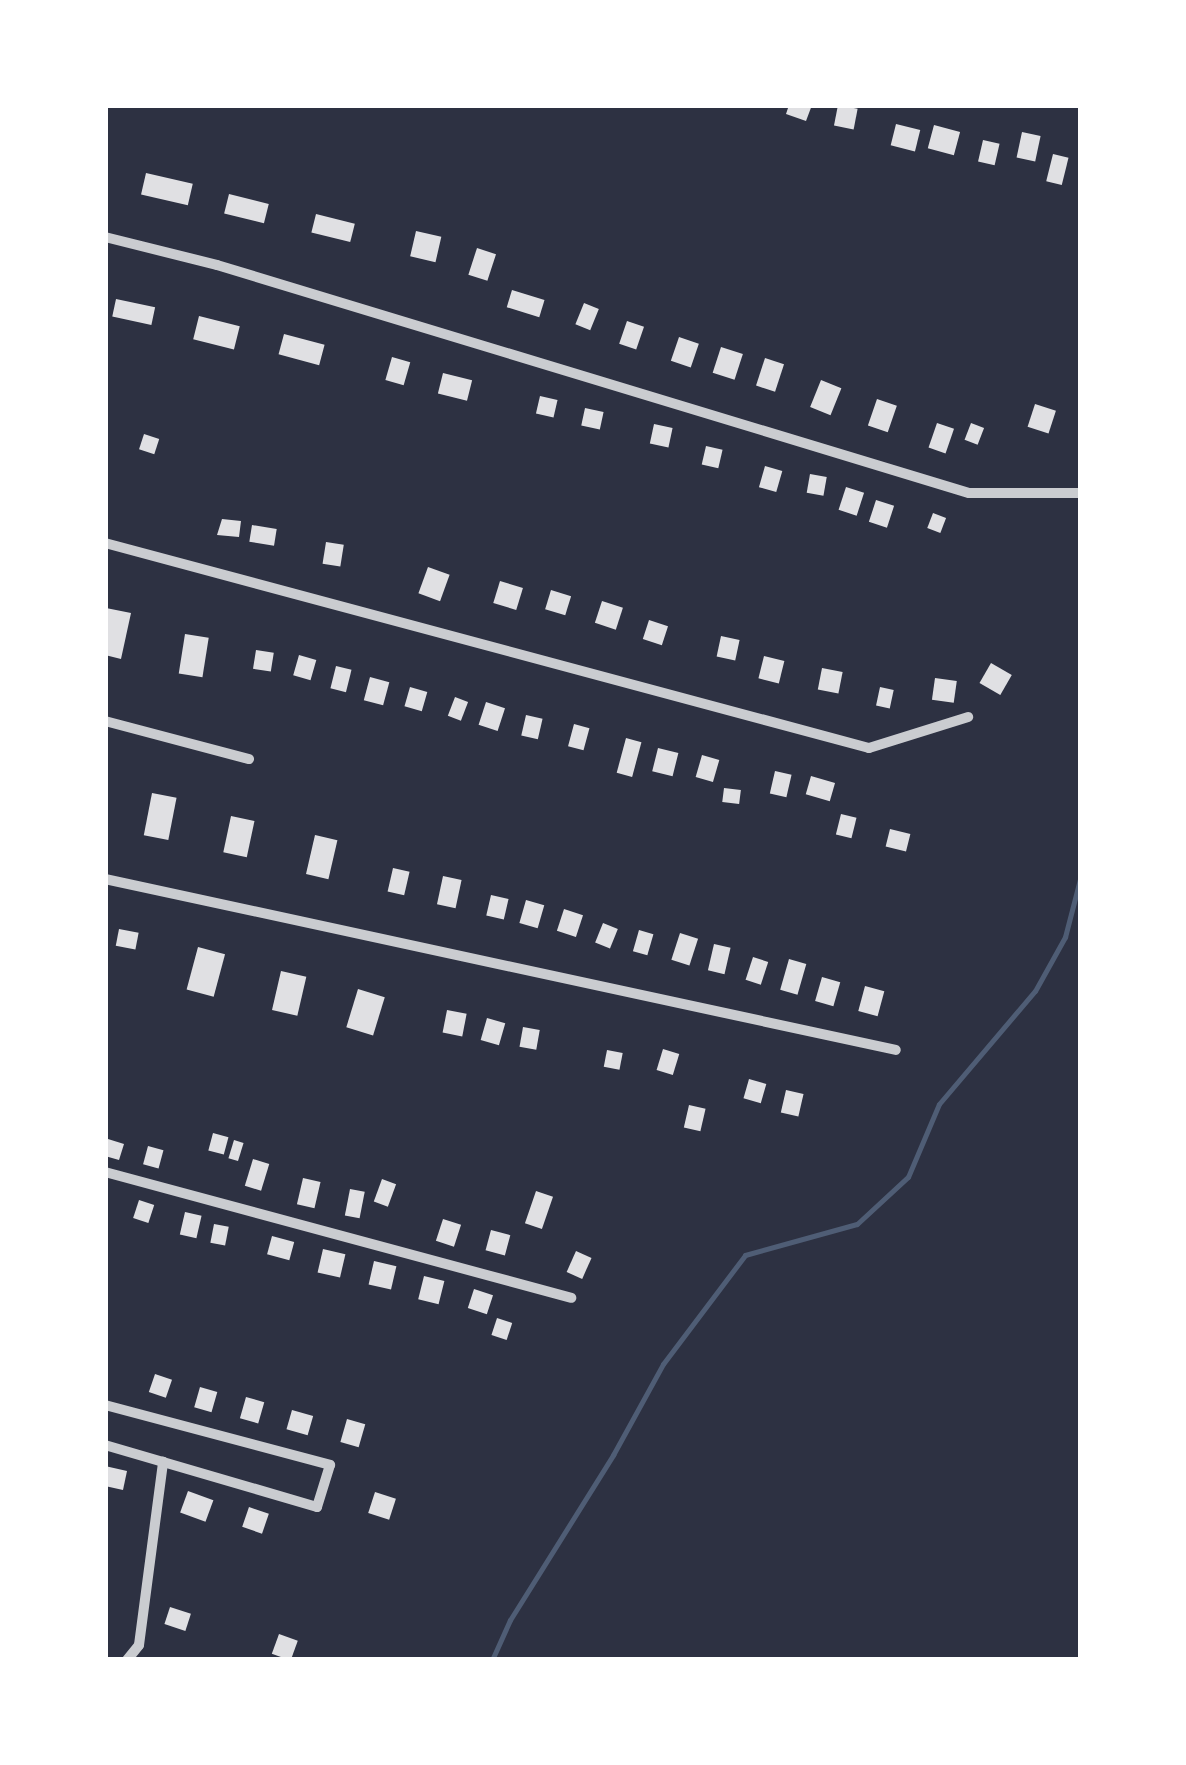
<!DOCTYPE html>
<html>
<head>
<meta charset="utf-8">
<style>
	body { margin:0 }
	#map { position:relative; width:1186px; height:1765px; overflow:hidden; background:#2d3142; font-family:"Nunito Sans",sans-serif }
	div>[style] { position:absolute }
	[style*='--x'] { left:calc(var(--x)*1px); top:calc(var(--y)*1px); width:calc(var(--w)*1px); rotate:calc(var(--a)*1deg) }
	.stream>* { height:5px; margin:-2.5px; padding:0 2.5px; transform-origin:2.5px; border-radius:2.5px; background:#4f5d75 }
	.building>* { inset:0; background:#e0e0e3; transform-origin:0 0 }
	.minor>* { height:10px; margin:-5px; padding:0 5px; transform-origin:5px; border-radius:5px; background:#caccd0 }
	span { translate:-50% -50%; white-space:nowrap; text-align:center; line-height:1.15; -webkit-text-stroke:8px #fff; paint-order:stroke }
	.frame { position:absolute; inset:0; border:108px solid #fff; pointer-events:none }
</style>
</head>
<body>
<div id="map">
	<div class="stream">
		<div style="--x:492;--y:1660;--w:44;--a:-65.8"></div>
		<div style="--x:510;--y:1620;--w:195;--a:-58"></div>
		<div style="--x:613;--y:1455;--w:104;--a:-61.2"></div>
		<div style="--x:663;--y:1364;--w:136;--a:-53"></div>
		<div style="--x:745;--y:1255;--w:116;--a:-15.5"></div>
		<div style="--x:857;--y:1224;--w:69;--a:-42.7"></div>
		<div style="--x:908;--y:1177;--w:79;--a:-67"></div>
		<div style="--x:939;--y:1104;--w:148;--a:-49.7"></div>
		<div style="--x:1035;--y:991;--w:62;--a:-60.9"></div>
		<div style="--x:1065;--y:937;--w:64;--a:-75.5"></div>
	</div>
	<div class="building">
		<div style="clip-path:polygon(789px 105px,812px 105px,806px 121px,786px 114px)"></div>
		<div style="left:838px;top:105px;width:20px;height:21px;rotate:11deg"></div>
		<div style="left:896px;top:124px;width:25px;height:22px;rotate:14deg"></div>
		<div style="left:934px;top:125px;width:27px;height:24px;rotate:15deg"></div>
		<div style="left:1022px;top:132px;width:19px;height:26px;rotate:12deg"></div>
		<div style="left:983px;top:140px;width:17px;height:22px;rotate:13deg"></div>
		<div style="left:1053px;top:154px;width:16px;height:28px;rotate:14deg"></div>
		<div style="left:146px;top:173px;width:48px;height:22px;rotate:13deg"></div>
		<div style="left:229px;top:194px;width:41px;height:20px;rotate:14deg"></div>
		<div style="left:316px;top:214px;width:40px;height:19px;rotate:14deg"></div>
		<div style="left:416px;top:231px;width:26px;height:26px;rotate:13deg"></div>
		<div style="left:477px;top:248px;width:20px;height:28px;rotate:18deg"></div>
		<div style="left:512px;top:290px;width:34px;height:18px;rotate:17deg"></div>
		<div style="left:116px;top:299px;width:40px;height:18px;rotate:12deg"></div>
		<div style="left:584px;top:303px;width:16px;height:23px;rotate:22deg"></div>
		<div style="left:199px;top:316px;width:42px;height:24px;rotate:14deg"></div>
		<div style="left:627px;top:321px;width:18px;height:24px;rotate:19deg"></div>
		<div style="left:284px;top:334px;width:42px;height:21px;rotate:15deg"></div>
		<div style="left:679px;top:337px;width:21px;height:25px;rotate:19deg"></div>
		<div style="left:721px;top:347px;width:23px;height:27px;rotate:18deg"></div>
		<div style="left:392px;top:357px;width:19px;height:24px;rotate:16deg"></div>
		<div style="left:765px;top:358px;width:20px;height:29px;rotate:18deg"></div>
		<div style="left:443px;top:373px;width:30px;height:21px;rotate:14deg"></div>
		<div style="left:821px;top:380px;width:22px;height:29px;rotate:22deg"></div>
		<div style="left:540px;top:396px;width:18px;height:18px;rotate:13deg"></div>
		<div style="left:877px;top:399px;width:21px;height:28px;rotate:19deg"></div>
		<div style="left:1035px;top:404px;width:22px;height:24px;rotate:18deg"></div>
		<div style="left:585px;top:408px;width:19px;height:18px;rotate:12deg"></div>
		<div style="left:937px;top:423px;width:18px;height:26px;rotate:19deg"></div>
		<div style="left:971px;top:423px;width:14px;height:18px;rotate:21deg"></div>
		<div style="left:654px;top:424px;width:19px;height:20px;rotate:12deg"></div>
		<div style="left:144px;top:434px;width:16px;height:16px;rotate:18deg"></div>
		<div style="left:706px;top:446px;width:17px;height:19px;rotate:13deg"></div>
		<div style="left:765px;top:466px;width:18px;height:22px;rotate:16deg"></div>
		<div style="left:810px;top:474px;width:17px;height:19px;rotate:10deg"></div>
		<div style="left:846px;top:487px;width:19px;height:24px;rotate:18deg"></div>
		<div style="left:876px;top:500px;width:19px;height:23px;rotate:18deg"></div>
		<div style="left:933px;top:513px;width:14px;height:16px;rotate:21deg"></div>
		<div style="clip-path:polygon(222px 519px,241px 521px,239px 537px,217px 535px)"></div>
		<div style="left:252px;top:525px;width:25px;height:17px;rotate:9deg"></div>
		<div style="left:326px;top:542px;width:18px;height:22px;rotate:9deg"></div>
		<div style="left:428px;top:567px;width:23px;height:28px;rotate:20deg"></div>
		<div style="left:500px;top:581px;width:24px;height:23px;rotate:17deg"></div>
		<div style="left:551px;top:590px;width:21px;height:20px;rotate:17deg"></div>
		<div style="left:602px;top:601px;width:22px;height:23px;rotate:18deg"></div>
		<div style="clip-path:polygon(106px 608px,131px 613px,121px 659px,105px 655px)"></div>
		<div style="left:649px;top:620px;width:20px;height:20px;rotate:18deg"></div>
		<div style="left:185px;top:634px;width:24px;height:40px;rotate:9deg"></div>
		<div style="left:721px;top:636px;width:19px;height:21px;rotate:12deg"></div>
		<div style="left:256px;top:650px;width:18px;height:19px;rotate:9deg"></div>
		<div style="left:299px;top:655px;width:18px;height:21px;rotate:16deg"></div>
		<div style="left:764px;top:656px;width:21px;height:23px;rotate:14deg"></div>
		<div style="left:991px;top:663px;width:24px;height:23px;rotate:30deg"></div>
		<div style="left:336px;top:666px;width:16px;height:23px;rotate:14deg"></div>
		<div style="left:822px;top:668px;width:21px;height:22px;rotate:11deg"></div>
		<div style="left:370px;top:677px;width:20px;height:24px;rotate:15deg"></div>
		<div style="left:935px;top:678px;width:22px;height:22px;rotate:8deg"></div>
		<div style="left:410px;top:687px;width:18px;height:20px;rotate:16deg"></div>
		<div style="left:880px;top:687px;width:14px;height:19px;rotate:12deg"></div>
		<div style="left:455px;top:697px;width:14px;height:20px;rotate:21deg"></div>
		<div style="left:486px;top:702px;width:20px;height:24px;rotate:18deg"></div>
		<div style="left:526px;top:715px;width:17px;height:21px;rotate:13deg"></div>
		<div style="left:574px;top:724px;width:16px;height:23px;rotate:15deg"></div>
		<div style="left:626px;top:738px;width:16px;height:36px;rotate:15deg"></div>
		<div style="left:658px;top:748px;width:21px;height:24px;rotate:14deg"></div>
		<div style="left:702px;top:755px;width:18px;height:23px;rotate:16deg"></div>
		<div style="left:775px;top:771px;width:17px;height:23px;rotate:13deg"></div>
		<div style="left:811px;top:776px;width:25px;height:19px;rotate:16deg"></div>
		<div style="left:724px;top:788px;width:17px;height:14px;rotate:7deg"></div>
		<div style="left:152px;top:793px;width:25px;height:43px;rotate:11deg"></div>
		<div style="left:841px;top:814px;width:16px;height:21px;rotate:14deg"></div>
		<div style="left:231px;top:816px;width:24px;height:37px;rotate:12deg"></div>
		<div style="left:890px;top:829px;width:21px;height:18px;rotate:14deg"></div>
		<div style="left:315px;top:835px;width:23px;height:40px;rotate:13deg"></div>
		<div style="left:393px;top:868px;width:17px;height:24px;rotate:13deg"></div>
		<div style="left:443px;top:876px;width:19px;height:29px;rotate:12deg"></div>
		<div style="left:491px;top:895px;width:18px;height:21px;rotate:13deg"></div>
		<div style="left:526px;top:900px;width:19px;height:24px;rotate:16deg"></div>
		<div style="left:564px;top:909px;width:20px;height:23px;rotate:18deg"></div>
		<div style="left:603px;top:923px;width:16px;height:21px;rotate:22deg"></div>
		<div style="left:119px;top:929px;width:20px;height:17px;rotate:11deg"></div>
		<div style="left:639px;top:930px;width:15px;height:22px;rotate:16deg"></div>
		<div style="left:680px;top:933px;width:19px;height:28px;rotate:18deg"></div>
		<div style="left:714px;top:944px;width:17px;height:27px;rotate:13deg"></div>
		<div style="left:198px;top:947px;width:28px;height:44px;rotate:15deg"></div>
		<div style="left:753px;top:957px;width:16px;height:24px;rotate:18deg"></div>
		<div style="left:789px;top:959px;width:18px;height:32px;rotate:16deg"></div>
		<div style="left:281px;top:971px;width:26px;height:40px;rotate:13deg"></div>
		<div style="left:822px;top:977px;width:19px;height:25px;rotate:16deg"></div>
		<div style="left:865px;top:986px;width:20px;height:26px;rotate:15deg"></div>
		<div style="left:358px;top:989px;width:28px;height:40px;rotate:17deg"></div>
		<div style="left:447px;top:1010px;width:20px;height:23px;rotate:11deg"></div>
		<div style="left:487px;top:1018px;width:19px;height:23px;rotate:16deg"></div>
		<div style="left:523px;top:1027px;width:17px;height:20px;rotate:10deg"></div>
		<div style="left:663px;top:1049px;width:17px;height:22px;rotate:17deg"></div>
		<div style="left:607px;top:1050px;width:16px;height:17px;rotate:11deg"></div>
		<div style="left:749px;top:1079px;width:18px;height:20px;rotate:16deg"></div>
		<div style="left:786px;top:1090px;width:18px;height:23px;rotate:13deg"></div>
		<div style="left:689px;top:1105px;width:17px;height:23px;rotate:13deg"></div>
		<div style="left:213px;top:1133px;width:16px;height:18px;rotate:15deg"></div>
		<div style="clip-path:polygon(108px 1139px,124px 1144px,119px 1160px,105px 1156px)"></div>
		<div style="left:234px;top:1140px;width:10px;height:19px;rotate:17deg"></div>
		<div style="left:148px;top:1146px;width:16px;height:19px;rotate:15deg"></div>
		<div style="left:253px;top:1159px;width:17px;height:28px;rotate:17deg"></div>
		<div style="left:303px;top:1178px;width:18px;height:27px;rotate:13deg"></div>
		<div style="left:382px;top:1179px;width:15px;height:24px;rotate:20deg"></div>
		<div style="left:350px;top:1189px;width:15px;height:27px;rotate:11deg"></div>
		<div style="left:536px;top:1191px;width:18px;height:34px;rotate:19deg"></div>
		<div style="left:139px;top:1200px;width:16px;height:19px;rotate:18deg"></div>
		<div style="left:185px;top:1212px;width:17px;height:23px;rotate:13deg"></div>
		<div style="left:443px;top:1219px;width:19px;height:23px;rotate:18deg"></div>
		<div style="left:214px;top:1224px;width:15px;height:19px;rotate:11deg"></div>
		<div style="left:491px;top:1230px;width:20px;height:21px;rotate:15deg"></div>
		<div style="left:272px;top:1236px;width:23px;height:19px;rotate:15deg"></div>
		<div style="left:323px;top:1249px;width:23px;height:24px;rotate:13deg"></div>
		<div style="left:576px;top:1251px;width:17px;height:23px;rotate:24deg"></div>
		<div style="left:374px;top:1261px;width:23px;height:24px;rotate:13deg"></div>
		<div style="left:424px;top:1276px;width:21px;height:24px;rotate:14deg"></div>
		<div style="left:474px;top:1289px;width:20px;height:20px;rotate:18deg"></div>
		<div style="left:497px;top:1318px;width:16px;height:18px;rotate:18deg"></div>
		<div style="left:155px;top:1374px;width:18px;height:19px;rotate:19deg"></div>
		<div style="left:200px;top:1387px;width:18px;height:21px;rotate:16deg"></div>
		<div style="left:246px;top:1397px;width:19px;height:22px;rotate:16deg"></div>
		<div style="left:292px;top:1410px;width:22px;height:20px;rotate:16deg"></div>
		<div style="left:347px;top:1419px;width:19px;height:24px;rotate:16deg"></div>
		<div style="clip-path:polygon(105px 1466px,127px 1471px,123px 1490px,105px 1486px)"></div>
		<div style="left:188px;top:1491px;width:27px;height:23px;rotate:20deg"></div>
		<div style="left:375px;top:1492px;width:22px;height:22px;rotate:18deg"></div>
		<div style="left:249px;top:1507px;width:21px;height:21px;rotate:19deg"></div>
		<div style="left:170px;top:1607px;width:22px;height:18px;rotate:18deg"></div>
		<div style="left:279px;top:1634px;width:20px;height:21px;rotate:20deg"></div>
	</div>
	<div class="minor">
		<div style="--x:105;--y:237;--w:115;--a:14"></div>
		<div style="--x:217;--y:265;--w:786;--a:16.87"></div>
		<div style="--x:969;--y:493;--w:112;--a:0"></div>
		<div style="--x:105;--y:543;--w:791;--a:15.02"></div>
		<div style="--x:869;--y:748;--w:104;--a:-17.4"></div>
		<div style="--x:105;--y:721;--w:149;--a:14.8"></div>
		<div style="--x:105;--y:879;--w:809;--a:12.2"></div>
		<div style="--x:105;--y:1172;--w:483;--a:15.1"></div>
		<div style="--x:105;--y:1405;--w:233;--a:14.9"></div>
		<div style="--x:330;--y:1465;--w:44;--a:107.2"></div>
		<div style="--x:317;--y:1507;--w:221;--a:-163.7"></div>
		<div style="--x:127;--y:1660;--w:19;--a:-51"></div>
		<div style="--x:139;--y:1645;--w:185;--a:-82.5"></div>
	</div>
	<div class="frame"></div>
</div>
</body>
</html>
